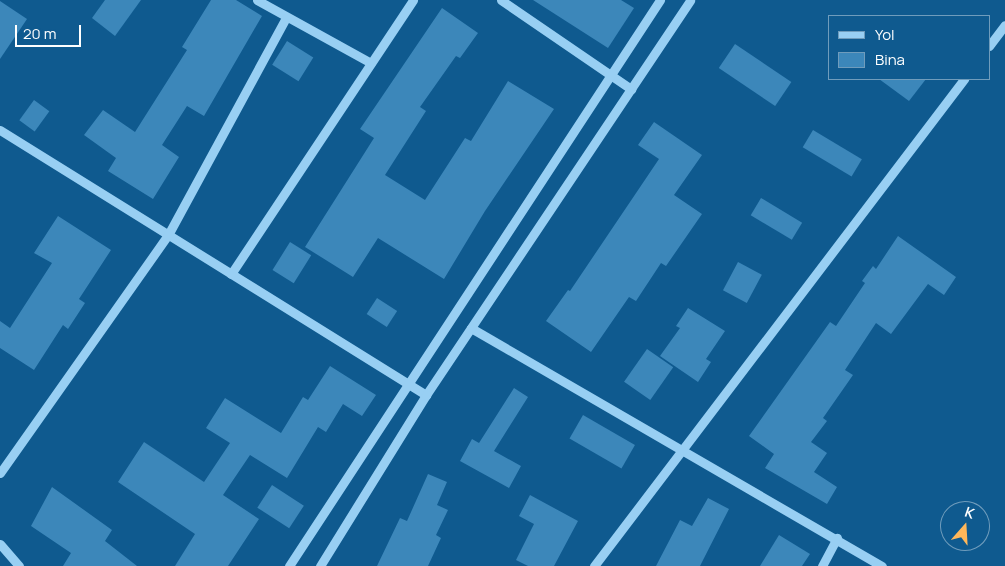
<!DOCTYPE html>
<html>
<head>
<meta charset="utf-8">
<style>
	body { margin:0 }
	#map { position:relative; width:1005px; height:566px; overflow:hidden; background:#0f5a8f; font-family:Manrope,sans-serif }
	div>[style] { position:absolute }
	[style*='--x'] { left:calc(var(--x)*1px); top:calc(var(--y)*1px); width:calc(var(--w)*1px); rotate:calc(var(--a)*1deg) }
	.building>* { inset:0; background:#3c87ba; transform-origin:0 0 }
	.minor>* { height:9px; margin:-4.5px; padding:0 4.5px; transform-origin:4.5px; border-radius:4.5px; background:#98cff3 }
	span { translate:-50% -50%; white-space:nowrap; text-align:center; line-height:1.15; -webkit-text-stroke:4px #0f5a8f; paint-order:stroke }
	.legend { position:absolute; left:828px; top:15px; width:162px; height:65px; box-sizing:border-box; background:#0f5a8f; border:1px solid #6f9cbc; margin:0; padding:6px 9px; list-style:none; font-size:15px; color:#fff }
	.legend li { display:flex; align-items:center; gap:10px; height:25px }
	.legend b { width:25px; border:1px solid #6f9cbc }
	.north { position:absolute; left:940px; top:501px; width:50px; height:50px; box-sizing:border-box; background:#0f5a8f; border:1px solid #6f9cbc; border-radius:50%; rotate:19deg; font-size:14px; font-weight:700; line-height:20px; text-align:center; color:#fff }
	.north::after { content:''; display:block; margin:auto; width:18px; height:22px; background:#ffb75a; clip-path:polygon(50% 0,100% 100%,50% 72%,0 100%) }
	.scale { position:absolute; left:15px; top:25px; width:66px; height:22px; box-sizing:border-box; border:2px solid #fff; border-top:0; padding-left:6px; font-size:15px; line-height:18px; white-space:nowrap; color:#fff; -webkit-text-stroke:4px #0f5a8f; paint-order:stroke }
</style>
</head>
<body>
<div id="map">
	<div class="building">
		<div style="clip-path:polygon(105px 0,141px 0,115px 36px,92px 18px)"></div>
		<div style="clip-path:polygon(211px 0,236px 0,262px 16px,204px 116px,187px 106px,162px 145px,179px 157px,153px 199px,108px 171px,116px 158px,84px 135px,103px 110px,135px 132px,187px 50px,182px 47px)"></div>
		<div style="clip-path:polygon(533px 0,621px 0,634px 8px,608px 48px)"></div>
		<div style="clip-path:polygon(0 1px,27px 19px,0 59px)"></div>
		<div style="clip-path:polygon(442px 8px,478px 33px,460px 58px,456px 56px,420px 107px,426px 111px,385px 175px,425px 200px,465px 138px,471px 141px,508px 81px,554px 109px,485px 211px,444px 279px,378px 238px,353px 277px,305px 247px,374px 138px,360px 129px)"></div>
		<div style="left:287px;top:41px;width:31px;height:28px;rotate:32deg"></div>
		<div style="left:735px;top:44px;width:68px;height:29px;rotate:34deg"></div>
		<div style="clip-path:polygon(879px 79px,926px 79px,909px 101px)"></div>
		<div style="left:34px;top:100px;width:19px;height:25px;rotate:36deg"></div>
		<div style="clip-path:polygon(654px 122px,702px 155px,674px 195px,702px 214px,666px 266px,661px 263px,636px 301px,629px 297px,591px 352px,546px 321px,568px 290px,570px 291px,659px 159px,638px 145px)"></div>
		<div style="left:813px;top:130px;width:57px;height:20px;rotate:31deg"></div>
		<div style="left:761px;top:198px;width:48px;height:20px;rotate:31deg"></div>
		<div style="clip-path:polygon(58px 216px,111px 250px,79px 299px,85px 303px,68px 329px,63px 325px,34px 370px,0 348px,0 321px,10px 328px,52px 263px,34px 253px)"></div>
		<div style="clip-path:polygon(898px 236px,956px 277px,944px 295px,928px 284px,891px 334px,876px 323px,845px 370px,853px 375px,823px 418px,827px 421px,811px 442px,827px 453px,814px 472px,837px 487px,827px 504px,765px 468px,774px 454px,749px 436px,830px 322px,836px 326px,865px 283px,862px 281px,873px 266px,876px 269px)"></div>
		<div style="left:290px;top:242px;width:25px;height:33px;rotate:32deg"></div>
		<div style="left:738px;top:262px;width:27px;height:32px;rotate:28deg"></div>
		<div style="left:377px;top:298px;width:24px;height:19px;rotate:33deg"></div>
		<div style="clip-path:polygon(688px 308px,725px 331px,706px 359px,711px 362px,698px 382px,660px 356px,680px 328px,676px 326px)"></div>
		<div style="left:647px;top:349px;width:32px;height:40px;rotate:35deg"></div>
		<div style="clip-path:polygon(330px 366px,376px 395px,362px 416px,343px 404px,326px 432px,318px 427px,287px 478px,250px 455px,223px 495px,259px 519px,228px 566px,175px 566px,195px 534px,118px 482px,144px 442px,204px 482px,230px 443px,206px 428px,225px 398px,281px 433px,303px 397px,308px 400px)"></div>
		<div style="clip-path:polygon(514px 388px,528px 397px,494px 451px,521px 466px,509px 488px,460px 461px,472px 439px,479px 443px)"></div>
		<div style="left:583px;top:415px;width:60px;height:27px;rotate:30deg"></div>
		<div style="clip-path:polygon(428px 474px,447px 482px,437px 505px,448px 510px,436px 535px,441px 538px,428px 566px,377px 566px,400px 518px,407px 521px)"></div>
		<div style="left:272px;top:485px;width:38px;height:27px;rotate:33deg"></div>
		<div style="clip-path:polygon(52px 487px,112px 530px,105px 541px,137px 566px,63px 566px,71px 553px,31px 526px)"></div>
		<div style="clip-path:polygon(530px 495px,578px 521px,554px 566px,528px 566px,516px 560px,534px 524px,519px 516px)"></div>
		<div style="clip-path:polygon(708px 498px,729px 509px,700px 566px,656px 566px,680px 520px,692px 526px)"></div>
		<div style="clip-path:polygon(779px 535px,810px 554px,802px 566px,760px 566px)"></div>
	</div>
	<div class="minor">
		<div style="--x:257;--y:0;--w:130;--a:28.9"></div>
		<div style="--x:501;--y:0;--w:158;--a:34.4"></div>
		<div style="--x:989;--y:46;--w:26;--a:-53"></div>
		<div style="--x:0;--y:130;--w:502;--a:31.88"></div>
		<div style="--x:231;--y:274;--w:329;--a:-56.4"></div>
		<div style="--x:471;--y:328;--w:475;--a:30.1"></div>
		<div style="--x:0;--y:473;--w:291;--a:-54.8"></div>
		<div style="--x:168;--y:235;--w:247;--a:-61.5"></div>
		<div style="--x:0;--y:544;--w:29;--a:49"></div>
		<div style="--x:289;--y:566;--w:677;--a:-56.76"></div>
		<div style="--x:320;--y:566;--w:201;--a:-58.2"></div>
		<div style="--x:426;--y:395;--w:475;--a:-56.2"></div>
		<div style="--x:594;--y:566;--w:612;--a:-52.77"></div>
		<div style="--x:822;--y:566;--w:32;--a:-62"></div>
	</div>
	<ul class="legend">
	<li><b style="height:6px;background:#98cff3"></b>Yol</li>
	<li><b style="height:14px;background:#3c87ba"></b>Bina</li>
	</ul>
	<div class="north">K</div>
	<div class="scale">20 m</div>
</div>
</body>
</html>
